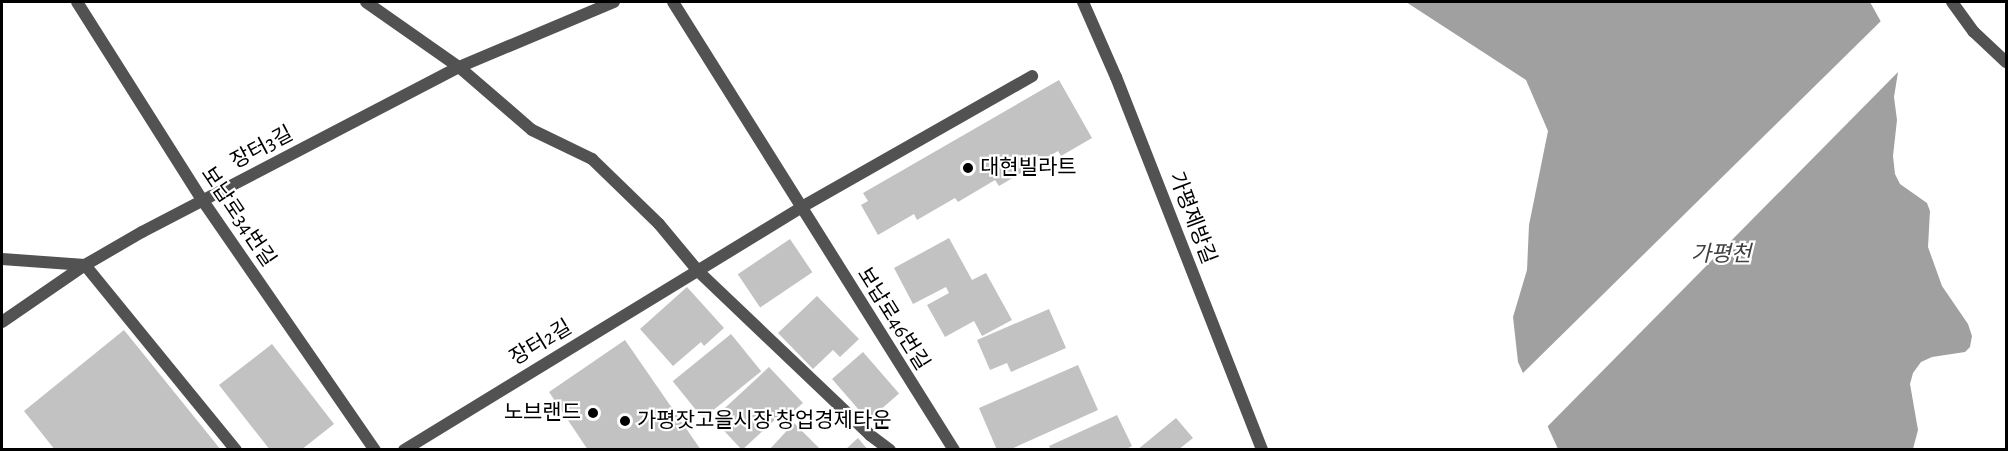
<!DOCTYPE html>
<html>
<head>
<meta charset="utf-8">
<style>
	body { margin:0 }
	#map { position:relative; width:2008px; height:451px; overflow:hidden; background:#fff; font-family:"Alegreya Sans","Noto Sans KR",sans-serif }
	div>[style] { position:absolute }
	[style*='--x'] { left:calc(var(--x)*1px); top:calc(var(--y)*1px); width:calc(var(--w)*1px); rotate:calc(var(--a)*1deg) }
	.water>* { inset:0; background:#a0a0a0 }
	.pier>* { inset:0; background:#fff }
	.building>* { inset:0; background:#c2c2c2; transform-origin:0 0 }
	.service>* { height:12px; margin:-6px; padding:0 6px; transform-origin:6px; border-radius:6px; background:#525252 }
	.minor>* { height:12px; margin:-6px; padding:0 6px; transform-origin:6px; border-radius:6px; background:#525252 }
	.dots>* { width:16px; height:16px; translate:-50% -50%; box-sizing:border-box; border:3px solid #fff; border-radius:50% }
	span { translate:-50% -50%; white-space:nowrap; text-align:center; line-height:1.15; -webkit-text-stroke:4.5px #fff; paint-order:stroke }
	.street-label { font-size:21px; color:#000 }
	.poi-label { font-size:21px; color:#000 }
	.left { translate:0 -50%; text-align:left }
	.right { translate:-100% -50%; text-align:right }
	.water-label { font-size:22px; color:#414141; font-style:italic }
	.frame { position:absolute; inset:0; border:3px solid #000; pointer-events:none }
</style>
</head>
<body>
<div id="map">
	<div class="water">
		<div style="clip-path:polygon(1406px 2px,1870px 2px,1885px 29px,1899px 66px,1894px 97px,1897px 120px,1893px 156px,1895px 174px,1900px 184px,1927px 203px,1930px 211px,1928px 247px,1942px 286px,1968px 324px,1972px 336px,1970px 347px,1965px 352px,1932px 357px,1921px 362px,1913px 373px,1910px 384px,1918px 430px,1913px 449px,1558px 449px,1518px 362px,1513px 317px,1527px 270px,1529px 225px,1548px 131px,1526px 80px)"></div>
	</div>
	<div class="pier">
		<div style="clip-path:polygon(1883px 19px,1897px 41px,1902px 68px,1545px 429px,1521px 375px)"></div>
	</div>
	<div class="building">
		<div style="clip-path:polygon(1059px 80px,1092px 138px,1061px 156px,1058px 151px,999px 186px,995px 180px,958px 202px,955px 198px,917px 220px,914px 214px,878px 235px,861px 205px,868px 201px,863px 193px)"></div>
		<div style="clip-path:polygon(949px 238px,972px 280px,986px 273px,1012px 320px,982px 336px,974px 321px,945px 337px,927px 305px,949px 293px,946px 287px,913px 304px,894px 268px)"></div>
		<div style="left:790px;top:239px;width:40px;height:63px;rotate:56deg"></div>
		<div style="clip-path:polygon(687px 287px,724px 328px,704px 346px,701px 342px,673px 366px,640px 329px)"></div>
		<div style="clip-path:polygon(817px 296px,859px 339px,840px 357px,833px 350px,813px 369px,778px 333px)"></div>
		<div style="clip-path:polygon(1049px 309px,1066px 348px,1011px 372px,1007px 363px,990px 370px,977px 340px)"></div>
		<div style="clip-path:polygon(124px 330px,221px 450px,55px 450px,24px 411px)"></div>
		<div style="left:731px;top:334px;width:48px;height:75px;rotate:51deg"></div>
		<div style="clip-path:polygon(625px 340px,701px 450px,588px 450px,549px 392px)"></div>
		<div style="clip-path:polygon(272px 344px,334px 424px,301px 450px,270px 450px,219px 385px)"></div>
		<div style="left:863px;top:352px;width:55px;height:41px;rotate:49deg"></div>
		<div style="clip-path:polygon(1078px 365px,1098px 410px,1009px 450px,997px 450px,979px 408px)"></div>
		<div style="clip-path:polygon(769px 367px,803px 403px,783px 420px,779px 416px,742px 450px,713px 419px)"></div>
		<div style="clip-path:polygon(1117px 415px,1132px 446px,1125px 450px,1051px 450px,1049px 446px)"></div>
		<div style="clip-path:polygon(1176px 418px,1193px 438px,1178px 450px,1137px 450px)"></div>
		<div style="clip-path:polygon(794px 423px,821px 450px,769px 450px)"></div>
		<div style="clip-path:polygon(858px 438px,868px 450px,845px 450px)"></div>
	</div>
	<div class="service">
		<div style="--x:366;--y:2;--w:113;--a:35"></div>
		<div style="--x:459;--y:67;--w:96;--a:40.8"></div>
		<div style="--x:532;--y:130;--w:67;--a:25.8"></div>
		<div style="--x:592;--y:159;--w:93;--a:44.1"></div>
		<div style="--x:659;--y:224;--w:61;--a:50.3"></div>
		<div style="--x:698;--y:271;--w:238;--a:43.6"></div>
		<div style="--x:870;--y:435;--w:25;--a:37"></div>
		<div style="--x:1952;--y:2;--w:37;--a:54"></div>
		<div style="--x:1974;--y:32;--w:44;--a:43.2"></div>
		<div style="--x:800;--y:208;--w:267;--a:-29.6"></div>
		<div style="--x:85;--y:265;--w:239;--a:50.8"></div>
	</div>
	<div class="minor">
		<div style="--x:77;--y:2;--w:236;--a:57.7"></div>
		<div style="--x:203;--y:201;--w:303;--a:55.4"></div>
		<div style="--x:673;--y:2;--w:529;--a:57.9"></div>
		<div style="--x:1083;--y:2;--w:82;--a:66.3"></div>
		<div style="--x:1116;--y:77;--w:401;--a:68.6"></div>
		<div style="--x:2;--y:259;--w:83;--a:4.1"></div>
		<div style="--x:2;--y:322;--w:101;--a:-34.5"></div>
		<div style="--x:85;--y:265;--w:66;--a:-30.1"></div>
		<div style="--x:142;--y:232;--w:357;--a:-27.5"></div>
		<div style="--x:459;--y:67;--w:168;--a:-22.8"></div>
		<div style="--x:404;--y:450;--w:464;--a:-31.4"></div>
	</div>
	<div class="dots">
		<div style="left:968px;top:168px;background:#000"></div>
		<div style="left:593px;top:413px;background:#000"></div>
		<div style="left:625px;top:421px;background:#000"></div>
	</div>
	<div class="street-label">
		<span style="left:262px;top:148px;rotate:-28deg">장터3길</span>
		<span style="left:238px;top:217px;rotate:56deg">보납로34번길</span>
		<span style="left:1192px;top:218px;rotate:69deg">가평제방길</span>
		<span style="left:893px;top:319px;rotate:58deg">보납로46번길</span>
		<span style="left:541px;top:343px;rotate:-31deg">장터2길</span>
	</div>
	<div class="poi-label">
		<span class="left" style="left:980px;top:168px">대현빌라트</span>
		<span class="right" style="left:581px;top:413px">노브랜드</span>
		<span class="left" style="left:637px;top:421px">가평잣고을시장 창업경제타운</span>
	</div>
	<div class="water-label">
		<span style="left:1721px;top:255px">가평천</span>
	</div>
	<div class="frame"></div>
</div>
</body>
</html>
